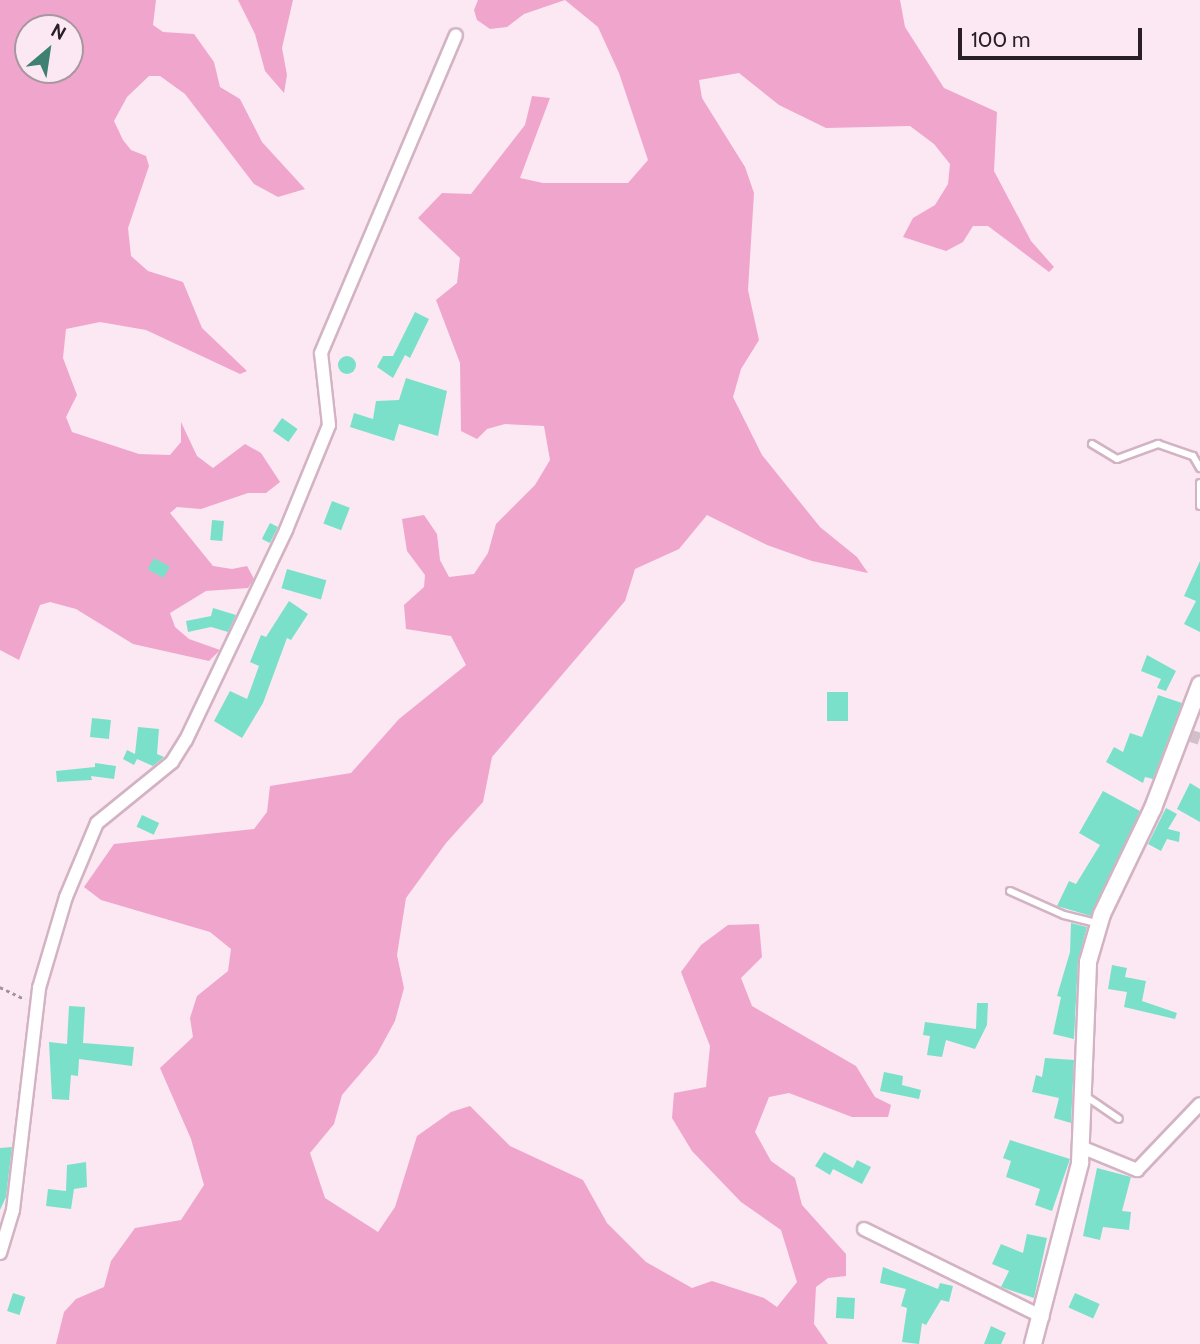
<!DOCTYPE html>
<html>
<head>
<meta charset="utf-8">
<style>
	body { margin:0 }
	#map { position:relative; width:1200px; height:1344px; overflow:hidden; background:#fbe8f2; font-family:Cabin,sans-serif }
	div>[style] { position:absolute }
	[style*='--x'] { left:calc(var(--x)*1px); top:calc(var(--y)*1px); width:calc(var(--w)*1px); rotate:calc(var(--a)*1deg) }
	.forest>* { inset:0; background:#f0a5cd }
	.building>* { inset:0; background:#7ae0ca; transform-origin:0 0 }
	.round { border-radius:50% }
	.minor-tunnel>* { height:12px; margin-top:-6px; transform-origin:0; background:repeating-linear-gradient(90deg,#d1c0c9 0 12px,transparent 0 18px) }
	.path>* { height:2.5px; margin-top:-1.25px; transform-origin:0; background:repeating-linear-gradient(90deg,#a1919a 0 3.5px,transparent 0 7px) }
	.roads { filter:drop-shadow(2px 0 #d3b3c3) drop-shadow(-2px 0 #d3b3c3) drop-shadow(0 2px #d3b3c3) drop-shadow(0 -2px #d3b3c3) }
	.service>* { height:6px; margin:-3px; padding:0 3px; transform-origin:3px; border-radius:3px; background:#fff }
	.minor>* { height:12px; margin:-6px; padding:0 6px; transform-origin:6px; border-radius:6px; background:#fff }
	.tertiary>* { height:16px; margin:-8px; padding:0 8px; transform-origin:8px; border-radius:8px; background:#fff }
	span { translate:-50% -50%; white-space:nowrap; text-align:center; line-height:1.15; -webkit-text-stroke:5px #fbe8f2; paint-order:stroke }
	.north { position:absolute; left:14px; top:14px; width:70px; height:70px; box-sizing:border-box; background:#fbe8f2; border:2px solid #a798a0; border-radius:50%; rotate:29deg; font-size:19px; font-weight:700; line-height:28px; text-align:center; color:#2a1f25 }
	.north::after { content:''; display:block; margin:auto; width:24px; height:32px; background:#3e8173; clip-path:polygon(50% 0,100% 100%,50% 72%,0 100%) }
	.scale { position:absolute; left:958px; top:28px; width:184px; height:32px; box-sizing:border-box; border:4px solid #2a1f25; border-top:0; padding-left:9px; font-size:21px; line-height:24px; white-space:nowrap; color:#2a1f25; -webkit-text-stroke:5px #fbe8f2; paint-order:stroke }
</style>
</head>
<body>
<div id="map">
	<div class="forest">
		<div style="clip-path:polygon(evenodd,0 0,156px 0,153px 25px,163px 32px,194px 34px,214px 62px,220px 87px,240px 99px,262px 142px,305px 189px,278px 197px,254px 184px,185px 94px,160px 76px,149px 76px,127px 97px,114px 121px,123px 140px,131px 150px,146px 156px,149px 166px,128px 228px,131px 256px,148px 271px,183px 282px,202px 328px,247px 371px,240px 374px,146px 330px,100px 322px,66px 329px,63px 358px,77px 395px,66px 417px,72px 432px,139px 454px,170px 455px,181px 442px,181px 422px,197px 456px,213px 468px,245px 444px,261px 453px,280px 482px,266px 493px,248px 493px,201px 509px,177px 507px,170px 513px,213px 566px,232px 569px,247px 566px,254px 579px,248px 588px,206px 591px,170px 613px,175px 627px,189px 639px,220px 650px,209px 661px,133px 644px,76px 609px,50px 602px,40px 605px,19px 660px,0 650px,0 0,28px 28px,70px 28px,70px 70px,28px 70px,28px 28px)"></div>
		<div style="clip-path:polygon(238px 0,293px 0,282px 48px,287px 75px,284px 93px,265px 71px,255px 34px)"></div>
		<div style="clip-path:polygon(478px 0,900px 0,905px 27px,944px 88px,997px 112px,994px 171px,1031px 241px,1054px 267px,1049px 272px,988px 226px,973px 226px,963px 242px,946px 251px,903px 237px,913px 218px,935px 205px,948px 184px,950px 164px,934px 144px,910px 126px,826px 128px,779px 105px,739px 73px,699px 80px,702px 98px,745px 167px,754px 193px,748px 290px,759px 340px,741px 369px,733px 397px,762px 455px,820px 527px,857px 557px,868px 573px,812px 561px,767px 545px,707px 515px,679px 549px,635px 569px,625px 601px,492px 757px,483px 802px,446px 843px,406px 898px,397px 955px,404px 988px,395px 1021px,377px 1054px,342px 1095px,334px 1124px,310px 1153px,325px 1198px,378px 1232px,395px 1207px,417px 1136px,451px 1112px,470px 1106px,510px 1146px,583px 1180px,607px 1223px,646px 1262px,692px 1288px,712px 1281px,764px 1298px,777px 1307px,797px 1282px,781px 1230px,741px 1202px,692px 1151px,672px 1118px,674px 1093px,706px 1087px,710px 1046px,681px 972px,701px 945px,728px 925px,759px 924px,762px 957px,741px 978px,752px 1006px,856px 1066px,875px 1097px,891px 1105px,888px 1117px,852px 1117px,789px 1093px,769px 1097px,755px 1132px,771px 1161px,795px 1178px,802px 1205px,846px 1254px,846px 1276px,828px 1278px,816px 1287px,814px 1324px,828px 1344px,56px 1344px,64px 1312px,76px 1299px,104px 1287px,111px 1261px,135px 1228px,181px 1220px,204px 1185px,191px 1139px,160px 1068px,193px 1037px,190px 1018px,197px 996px,228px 971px,231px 949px,210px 932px,101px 900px,84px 887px,114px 844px,254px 829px,267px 812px,270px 786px,351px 773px,399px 719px,466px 665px,451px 636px,406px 629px,404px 605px,424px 587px,425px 575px,407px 551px,402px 519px,424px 515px,437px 534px,440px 560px,449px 577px,474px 574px,488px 553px,496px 524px,535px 485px,550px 460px,544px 426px,505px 424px,487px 429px,477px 439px,461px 431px,460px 363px,436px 300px,457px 283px,460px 258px,418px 218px,442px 193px,471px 194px,525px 125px,532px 96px,550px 98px,520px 178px,543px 183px,628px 183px,648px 160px,619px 73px,598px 27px,565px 0,524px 14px,507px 27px,490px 29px,477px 20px,474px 10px)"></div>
	</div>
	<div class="building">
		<div style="clip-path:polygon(415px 312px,429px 319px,410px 358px,405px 355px,393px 378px,377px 367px,383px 356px,393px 356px)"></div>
		<div class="round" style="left:338px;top:356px;width:18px;height:18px"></div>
		<div style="clip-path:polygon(406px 378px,447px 391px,438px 436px,399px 424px,394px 441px,350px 427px,354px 413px,373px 419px,376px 401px,399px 400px)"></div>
		<div style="left:282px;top:418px;width:19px;height:16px;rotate:35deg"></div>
		<div style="left:332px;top:501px;width:19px;height:24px;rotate:21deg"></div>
		<div style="left:212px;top:520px;width:12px;height:20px;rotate:5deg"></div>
		<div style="left:270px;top:523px;width:9px;height:18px;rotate:27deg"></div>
		<div style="left:154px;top:558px;width:18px;height:13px;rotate:29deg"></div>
		<div style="clip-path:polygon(1200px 561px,1200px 632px,1184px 624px,1196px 601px,1184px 596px)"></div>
		<div style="left:287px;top:569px;width:41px;height:20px;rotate:16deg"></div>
		<div style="clip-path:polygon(289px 601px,308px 614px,291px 640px,287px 638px,263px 703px,242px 738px,214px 721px,230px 691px,247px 699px,259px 666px,250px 662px,261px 635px,266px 637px)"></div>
		<div style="clip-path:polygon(213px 608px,236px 615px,228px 632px,211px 627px,188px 632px,186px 621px,211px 616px)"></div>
		<div style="clip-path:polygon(1147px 655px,1176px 671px,1166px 691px,1157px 688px,1161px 679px,1141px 671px)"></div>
		<div style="left:827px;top:692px;width:21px;height:29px"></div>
		<div style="clip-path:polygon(1158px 695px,1182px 703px,1153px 779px,1145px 777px,1143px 783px,1106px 762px,1114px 747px,1123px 752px,1130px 733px,1142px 737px)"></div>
		<div style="left:92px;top:718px;width:19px;height:19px;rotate:6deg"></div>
		<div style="clip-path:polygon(138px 727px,159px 729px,157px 754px,164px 757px,153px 766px,137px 759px,134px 765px,123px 759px,127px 750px,135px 754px)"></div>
		<div style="clip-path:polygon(95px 763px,116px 766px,114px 779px,91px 776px,92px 780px,57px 782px,56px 771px,95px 767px)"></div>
		<div style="clip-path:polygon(1190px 783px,1200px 789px,1200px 822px,1177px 809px)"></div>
		<div style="clip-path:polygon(1103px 791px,1140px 811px,1091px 916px,1057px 906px,1069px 881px,1076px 884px,1100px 845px,1079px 833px)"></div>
		<div style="clip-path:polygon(1166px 808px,1177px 814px,1168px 829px,1180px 832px,1179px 842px,1167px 839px,1161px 851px,1148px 844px)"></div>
		<div style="left:142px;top:815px;width:19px;height:13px;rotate:25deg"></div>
		<div style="clip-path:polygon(1071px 923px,1087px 927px,1078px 961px,1074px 1039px,1053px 1034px,1061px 997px,1057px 996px,1070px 952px)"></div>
		<div style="clip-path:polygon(1112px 965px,1127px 968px,1125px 977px,1146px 981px,1142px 1001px,1177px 1013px,1175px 1019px,1124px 1007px,1127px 992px,1108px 989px)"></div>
		<div style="clip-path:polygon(977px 1003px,988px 1003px,987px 1025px,975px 1049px,946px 1040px,942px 1057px,927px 1055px,930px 1036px,923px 1035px,925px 1022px,976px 1029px)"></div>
		<div style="clip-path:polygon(69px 1006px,85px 1007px,83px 1043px,134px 1047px,132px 1066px,79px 1059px,78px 1076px,71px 1075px,69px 1100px,52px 1099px,49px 1042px,67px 1044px)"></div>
		<div style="clip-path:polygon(1045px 1058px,1074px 1060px,1071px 1123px,1054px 1118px,1059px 1098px,1032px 1092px,1036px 1075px,1042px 1077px)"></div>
		<div style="clip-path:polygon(884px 1072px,903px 1076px,902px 1085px,921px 1090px,919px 1099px,880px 1091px)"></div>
		<div style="clip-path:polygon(1010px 1140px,1070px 1159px,1052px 1211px,1035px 1205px,1040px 1189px,1006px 1177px,1011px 1161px,1003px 1158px)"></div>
		<div style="clip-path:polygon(12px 1147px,6px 1197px,0 1210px,0 1148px)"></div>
		<div style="clip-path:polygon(824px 1152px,853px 1168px,857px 1160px,871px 1167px,862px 1184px,833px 1169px,830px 1175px,815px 1166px)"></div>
		<div style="clip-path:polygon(86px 1162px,87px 1187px,74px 1189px,71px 1209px,46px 1206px,48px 1189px,66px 1191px,67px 1165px)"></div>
		<div style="clip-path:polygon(1097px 1168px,1131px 1177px,1122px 1211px,1131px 1212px,1129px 1230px,1103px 1227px,1100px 1240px,1083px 1236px)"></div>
		<div style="clip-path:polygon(1027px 1234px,1047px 1238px,1034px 1298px,1001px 1287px,1009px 1271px,992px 1264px,1001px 1244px,1023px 1253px)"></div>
		<div style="clip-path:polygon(883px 1267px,938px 1289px,940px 1283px,953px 1286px,949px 1302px,941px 1300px,926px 1325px,922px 1323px,919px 1344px,902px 1342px,907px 1308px,901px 1306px,906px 1289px,880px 1283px)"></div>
		<div style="left:13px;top:1293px;width:13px;height:19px;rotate:18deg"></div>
		<div style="left:1075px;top:1293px;width:27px;height:16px;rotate:24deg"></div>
		<div style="left:837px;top:1297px;width:18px;height:21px;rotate:3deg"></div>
		<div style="clip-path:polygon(991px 1326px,1006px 1333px,1001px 1344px,984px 1344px)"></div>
	</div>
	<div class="minor-tunnel">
		<div style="--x:1191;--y:736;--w:9;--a:18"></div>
	</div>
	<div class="path">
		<div style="--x:0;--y:987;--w:28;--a:26"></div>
	</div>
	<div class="roads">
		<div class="service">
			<div style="--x:1092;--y:444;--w:29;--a:31"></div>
			<div style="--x:1117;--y:459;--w:44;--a:-20.1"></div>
			<div style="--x:1158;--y:444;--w:37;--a:19"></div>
			<div style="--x:1193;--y:456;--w:14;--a:60"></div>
			<div style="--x:1200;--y:483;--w:23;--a:90"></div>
			<div style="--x:1010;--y:891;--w:59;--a:24"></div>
			<div style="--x:1064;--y:915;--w:34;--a:14"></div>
			<div style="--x:1084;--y:1095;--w:42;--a:34.4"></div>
		</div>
		<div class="minor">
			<div style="--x:1081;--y:1147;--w:61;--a:22.3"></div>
			<div style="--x:1137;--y:1170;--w:91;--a:-46.3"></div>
			<div style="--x:864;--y:1229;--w:199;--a:26.2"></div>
			<div style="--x:0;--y:1253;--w:45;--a:-73.2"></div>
			<div style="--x:13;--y:1210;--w:224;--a:-83.3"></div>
			<div style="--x:39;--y:988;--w:95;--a:-73.5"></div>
			<div style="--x:66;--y:897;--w:80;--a:-67.3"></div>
			<div style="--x:97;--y:823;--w:97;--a:-39.1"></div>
			<div style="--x:172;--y:762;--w:26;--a:-58"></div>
			<div style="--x:186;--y:740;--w:233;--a:-64.5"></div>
			<div style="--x:286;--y:530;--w:113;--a:-67.7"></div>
			<div style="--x:329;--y:425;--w:72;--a:-96.3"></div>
			<div style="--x:321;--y:353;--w:345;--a:-67"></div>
		</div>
		<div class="tertiary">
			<div style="--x:1033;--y:1344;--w:187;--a:-75.4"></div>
			<div style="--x:1080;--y:1163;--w:201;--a:-87.7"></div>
			<div style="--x:1088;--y:962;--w:50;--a:-73.7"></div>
			<div style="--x:1102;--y:914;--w:118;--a:-64.3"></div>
			<div style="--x:1153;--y:808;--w:132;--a:-69.1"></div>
		</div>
	</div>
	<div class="north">N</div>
	<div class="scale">100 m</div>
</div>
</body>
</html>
